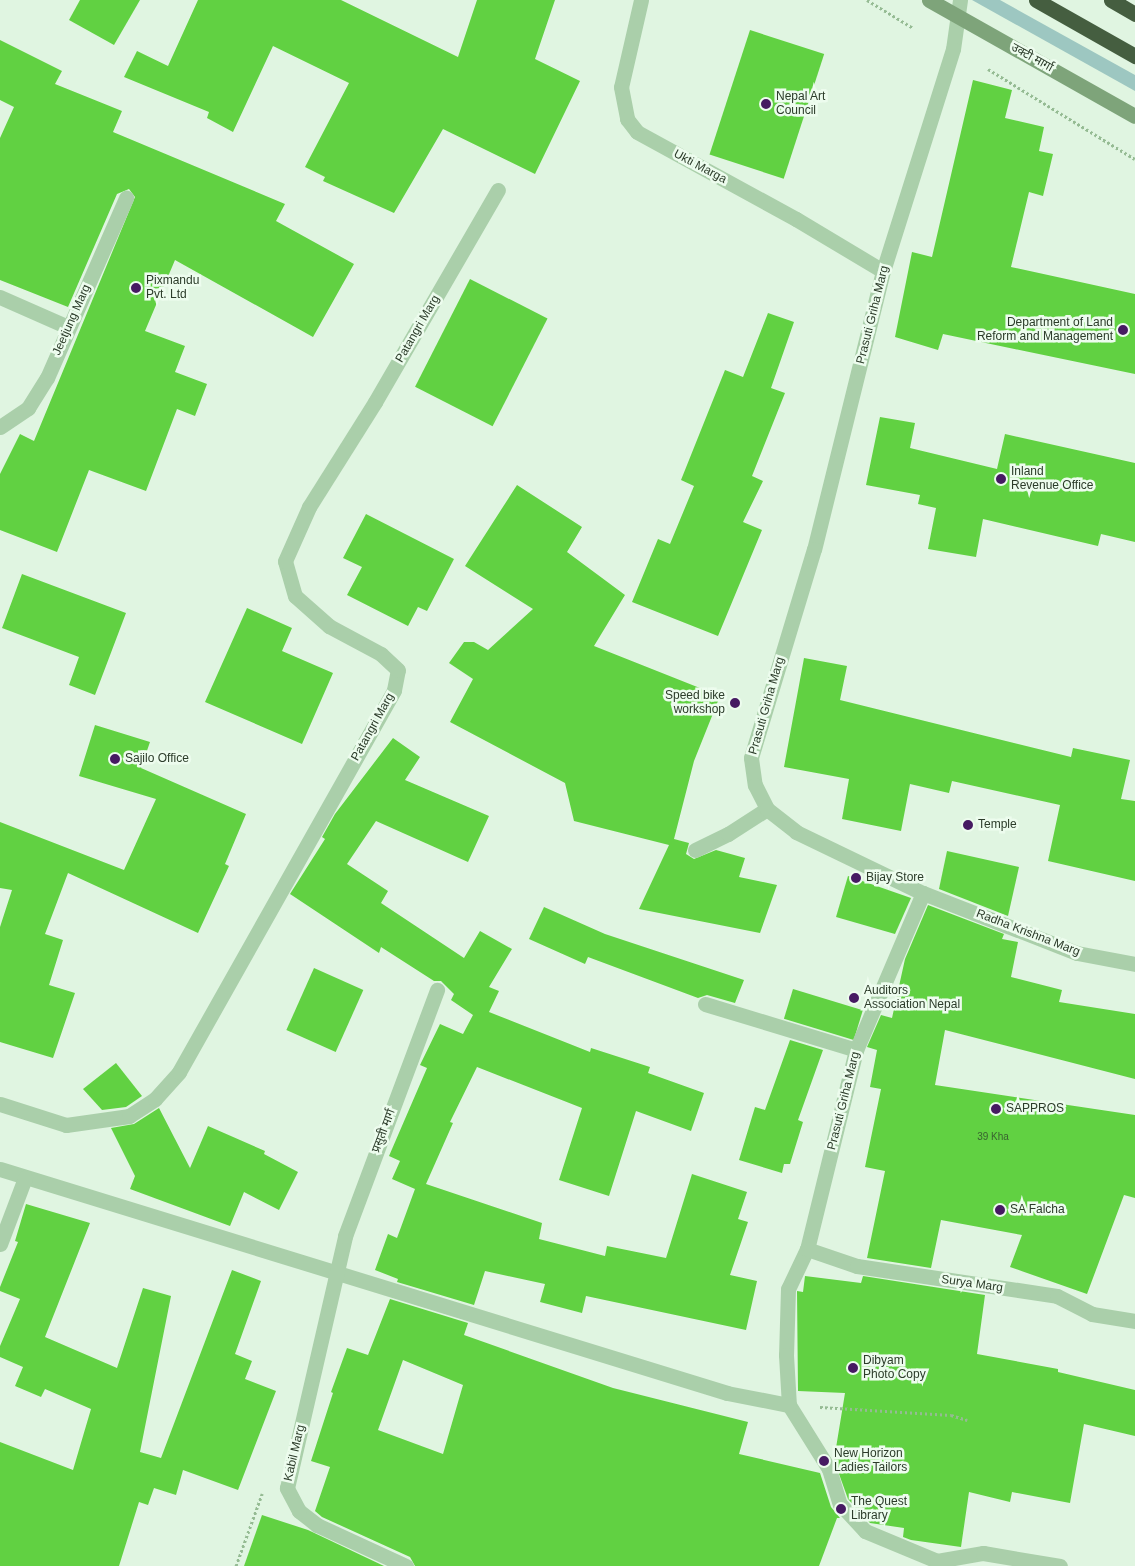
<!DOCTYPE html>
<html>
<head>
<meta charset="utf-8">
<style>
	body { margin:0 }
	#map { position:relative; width:1135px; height:1566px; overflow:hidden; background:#e0f5e1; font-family:Arial,"Noto Sans Devanagari",sans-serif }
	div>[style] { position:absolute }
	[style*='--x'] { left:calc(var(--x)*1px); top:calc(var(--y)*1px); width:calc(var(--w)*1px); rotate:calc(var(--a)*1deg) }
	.green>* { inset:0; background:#9dc7c1 }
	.building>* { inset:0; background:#61d142; transform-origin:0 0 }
	.path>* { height:3px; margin-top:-1.5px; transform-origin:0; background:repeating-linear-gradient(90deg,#95bb93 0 2.5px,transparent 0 5px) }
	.lane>* { height:15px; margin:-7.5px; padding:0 7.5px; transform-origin:7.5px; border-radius:7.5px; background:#aacfaa }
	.street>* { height:15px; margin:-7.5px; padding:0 7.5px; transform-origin:7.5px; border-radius:7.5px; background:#aacfaa }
	.secondary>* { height:15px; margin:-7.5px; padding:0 7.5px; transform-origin:7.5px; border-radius:7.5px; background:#7ea47a }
	.highway>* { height:15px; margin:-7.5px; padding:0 7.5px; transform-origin:7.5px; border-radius:7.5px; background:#455e40 }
	.dots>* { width:14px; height:14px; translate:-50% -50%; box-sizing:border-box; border:2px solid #edfcee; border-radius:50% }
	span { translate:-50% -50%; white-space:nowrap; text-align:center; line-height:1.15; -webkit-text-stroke:5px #edfcee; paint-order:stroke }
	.number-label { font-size:10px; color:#396130 }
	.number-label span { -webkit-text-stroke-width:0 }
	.street-label { font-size:12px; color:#2c3c2a }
	.poi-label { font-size:12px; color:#2c3c2a }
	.left { translate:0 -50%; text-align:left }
	.right { translate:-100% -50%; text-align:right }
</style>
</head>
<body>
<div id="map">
	<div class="green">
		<div style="clip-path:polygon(972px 0,1000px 0,1135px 75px,1135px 91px)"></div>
	</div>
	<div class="building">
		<div style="clip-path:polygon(80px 0,140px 0,114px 45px,69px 20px)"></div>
		<div style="clip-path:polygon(198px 0,341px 0,458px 57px,477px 0,555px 0,535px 59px,580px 81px,535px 174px,443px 129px,394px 213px,323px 181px,325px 177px,305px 167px,349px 83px,273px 46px,233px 132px,207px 118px,209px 112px,124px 77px,137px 51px,168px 66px)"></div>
		<div style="left:750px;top:30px;width:78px;height:131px;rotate:18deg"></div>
		<div style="clip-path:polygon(0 40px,62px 71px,55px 84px,122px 111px,113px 132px,285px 204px,276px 221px,354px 264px,313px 337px,175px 260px,145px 331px,185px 346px,175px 372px,207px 384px,195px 416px,177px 409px,146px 491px,89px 470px,57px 552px,0 530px,0 474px,20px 434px,34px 441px,135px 197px,129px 189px,117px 194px,68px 307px,0 280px,0 138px,14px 107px,0 100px)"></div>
		<div style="clip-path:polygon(973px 80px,1012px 90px,1005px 118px,1044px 127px,1039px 151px,1053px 154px,1043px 196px,1029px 192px,1011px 267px,1135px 294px,1135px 374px,943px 334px,938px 350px,895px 337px,912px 252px,932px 257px)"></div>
		<div style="left:470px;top:279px;width:87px;height:121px;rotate:27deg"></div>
		<div style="clip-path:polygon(768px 313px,794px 322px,771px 388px,785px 393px,752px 476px,763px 481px,743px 522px,762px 530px,718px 636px,632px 602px,658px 539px,670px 544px,694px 486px,681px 480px,725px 370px,743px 377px)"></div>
		<div style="clip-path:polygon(880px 417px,915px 423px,910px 448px,997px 469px,1005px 434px,1135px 463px,1135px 542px,1101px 534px,1098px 546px,983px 519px,976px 557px,928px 549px,936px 508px,918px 504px,920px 495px,866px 485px)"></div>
		<div style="clip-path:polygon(517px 485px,582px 527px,567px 552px,625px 595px,594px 646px,720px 696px,694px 761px,674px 839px,689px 843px,686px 854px,694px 859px,716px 850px,745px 858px,739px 877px,777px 885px,760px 933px,639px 909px,669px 845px,574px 821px,565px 783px,450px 722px,473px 679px,449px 663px,464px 642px,474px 642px,488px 650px,533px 609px,465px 566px)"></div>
		<div style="clip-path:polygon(366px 514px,454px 559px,427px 611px,418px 607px,408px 626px,347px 595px,362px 567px,343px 558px)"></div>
		<div style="clip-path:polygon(22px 574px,126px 613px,95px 695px,69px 685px,79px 657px,2px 628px)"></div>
		<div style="clip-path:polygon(247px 608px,292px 628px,282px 651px,333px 673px,302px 744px,205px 702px)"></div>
		<div style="clip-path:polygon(804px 658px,847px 666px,840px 700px,1071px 757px,1073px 748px,1130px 760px,1121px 799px,1135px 801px,1135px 881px,1048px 861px,1060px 805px,952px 781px,949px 793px,910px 784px,901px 831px,842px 819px,849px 779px,784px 767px)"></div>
		<div style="clip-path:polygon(95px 725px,150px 742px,141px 768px,246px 814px,225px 864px,229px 866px,198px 933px,68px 873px,45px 934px,63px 940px,49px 985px,75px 993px,53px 1058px,0 1042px,0 927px,12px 890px,0 888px,0 822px,124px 870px,156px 799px,79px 776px)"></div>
		<div style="clip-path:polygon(393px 738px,420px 757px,405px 780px,489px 816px,468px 862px,376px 821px,347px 864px,388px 891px,381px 903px,464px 958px,480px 931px,512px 949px,489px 987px,499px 991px,489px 1012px,590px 1052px,591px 1048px,650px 1067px,648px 1073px,704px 1093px,691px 1131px,636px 1111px,609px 1196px,559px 1180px,582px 1108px,477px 1067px,450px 1122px,453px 1123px,426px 1184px,542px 1223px,539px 1239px,605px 1256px,607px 1246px,666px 1258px,692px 1174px,747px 1192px,738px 1219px,748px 1222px,730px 1275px,757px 1281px,746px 1330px,586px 1296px,582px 1313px,540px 1302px,545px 1284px,485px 1271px,474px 1305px,397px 1282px,398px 1279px,375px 1270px,388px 1234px,397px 1238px,415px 1189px,392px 1179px,400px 1161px,389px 1156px,427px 1068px,420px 1065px,440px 1024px,463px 1034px,473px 1015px,451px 1000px,454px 994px,441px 981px,434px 981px,381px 947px,379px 953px,290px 894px,325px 839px,322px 837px,335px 814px)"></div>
		<div style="clip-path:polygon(947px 851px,1019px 867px,1008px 916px,939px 889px)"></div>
		<div style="clip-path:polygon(848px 876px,911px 898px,895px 934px,836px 917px)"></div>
		<div style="clip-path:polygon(928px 905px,1004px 934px,1002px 939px,1018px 942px,1011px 977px,1062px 990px,1059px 1002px,1135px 1014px,1135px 1079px,945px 1030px,935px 1085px,1135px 1115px,1135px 1198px,1124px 1195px,1087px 1294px,1010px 1267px,1022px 1235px,941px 1220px,931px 1268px,867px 1258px,885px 1171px,865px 1167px,881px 1089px,870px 1087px,877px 1050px,867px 1047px,881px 1015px,892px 1018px,905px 959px)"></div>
		<div style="clip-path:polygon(544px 907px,605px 934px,744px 980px,735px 1003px,707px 995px,698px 998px,588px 957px,585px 964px,529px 939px)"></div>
		<div style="left:314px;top:968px;width:54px;height:68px;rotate:24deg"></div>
		<div style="left:793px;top:989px;width:73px;height:31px;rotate:17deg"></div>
		<div style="clip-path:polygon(790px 1040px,823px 1050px,798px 1120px,803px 1122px,790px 1164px,784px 1164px,782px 1173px,739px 1160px,755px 1107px,765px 1110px)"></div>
		<div style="clip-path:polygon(116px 1063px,142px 1096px,126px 1107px,102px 1110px,83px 1089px)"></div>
		<div style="clip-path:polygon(159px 1108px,190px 1168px,208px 1126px,265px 1151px,264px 1154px,298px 1172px,279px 1210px,244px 1192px,230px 1226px,130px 1189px,135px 1176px,111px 1128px,134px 1124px)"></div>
		<div style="clip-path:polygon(26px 1204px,90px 1223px,45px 1337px,117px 1368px,143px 1288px,171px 1296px,140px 1452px,161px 1458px,232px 1270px,261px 1281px,235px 1354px,252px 1361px,245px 1379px,276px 1391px,238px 1490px,183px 1470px,176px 1495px,154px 1488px,148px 1505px,139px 1502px,119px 1566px,0 1566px,0 1442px,73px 1470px,91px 1409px,45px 1389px,41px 1397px,15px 1386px,23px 1367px,0 1357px,0 1346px,20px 1299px,0 1291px,0 1287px,18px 1242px,15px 1241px)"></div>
		<div style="clip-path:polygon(805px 1276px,861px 1283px,863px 1276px,985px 1295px,977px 1354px,1058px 1369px,1058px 1372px,1135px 1390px,1135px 1436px,1084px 1424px,1070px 1503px,1012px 1492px,1010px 1502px,969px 1492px,961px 1547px,911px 1540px,903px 1537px,904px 1528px,870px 1523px,848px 1499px,834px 1460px,845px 1393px,798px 1391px,797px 1291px,803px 1292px)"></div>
		<div style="clip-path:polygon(evenodd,390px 1299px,468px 1323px,464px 1335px,613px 1388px,748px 1422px,739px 1454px,820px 1473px,831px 1507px,840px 1518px,837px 1518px,819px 1566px,415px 1566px,410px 1557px,322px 1517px,315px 1511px,330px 1467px,311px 1461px,333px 1393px,331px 1392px,347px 1348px,368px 1355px,390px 1299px,403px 1360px,463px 1385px,443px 1454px,378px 1430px,403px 1360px)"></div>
		<div style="clip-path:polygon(262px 1515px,308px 1530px,384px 1566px,244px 1566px)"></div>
	</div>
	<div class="path">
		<div style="--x:867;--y:0;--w:54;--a:31.3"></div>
		<div style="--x:988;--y:69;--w:172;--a:31.5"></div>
		<div style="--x:820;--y:1407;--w:131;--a:3.5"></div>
		<div style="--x:951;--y:1415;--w:17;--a:17"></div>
		<div style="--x:236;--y:1566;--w:77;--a:-70.1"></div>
	</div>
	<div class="lane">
		<div style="--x:641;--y:0;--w:89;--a:102.9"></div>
		<div style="--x:621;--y:87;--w:33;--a:79"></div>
		<div style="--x:627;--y:119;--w:16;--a:52"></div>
		<div style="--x:637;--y:132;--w:181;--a:28.7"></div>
		<div style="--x:796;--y:219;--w:101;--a:30.9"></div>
		<div style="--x:375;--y:402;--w:245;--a:-59.9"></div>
		<div style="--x:695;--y:850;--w:37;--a:-26"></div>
		<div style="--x:728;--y:834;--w:46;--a:-32.7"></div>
	</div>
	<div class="street">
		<div style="--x:960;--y:0;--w:49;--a:98.1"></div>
		<div style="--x:953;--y:49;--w:233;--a:107.5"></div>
		<div style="--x:883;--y:271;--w:286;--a:103.9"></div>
		<div style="--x:814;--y:549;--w:218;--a:106.8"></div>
		<div style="--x:751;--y:758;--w:27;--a:82"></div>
		<div style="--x:755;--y:785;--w:27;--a:63"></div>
		<div style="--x:767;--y:809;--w:37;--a:38"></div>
		<div style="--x:796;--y:832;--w:141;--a:25.7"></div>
		<div style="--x:923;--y:893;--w:165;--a:21.3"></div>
		<div style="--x:1077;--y:953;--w:59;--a:10.7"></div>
		<div style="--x:0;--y:297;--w:74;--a:23.8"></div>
		<div style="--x:0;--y:427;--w:34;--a:-34"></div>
		<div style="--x:28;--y:408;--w:36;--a:-58"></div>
		<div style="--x:47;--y:378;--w:197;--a:-66.3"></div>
		<div style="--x:923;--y:893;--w:171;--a:113.1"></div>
		<div style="--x:856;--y:1050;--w:205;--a:103.8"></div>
		<div style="--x:807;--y:1249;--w:44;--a:115.4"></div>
		<div style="--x:788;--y:1289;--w:66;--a:91.7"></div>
		<div style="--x:786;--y:1355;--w:50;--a:86.6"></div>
		<div style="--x:789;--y:1405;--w:75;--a:58"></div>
		<div style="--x:829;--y:1469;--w:37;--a:73"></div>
		<div style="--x:840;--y:1504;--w:37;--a:47"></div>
		<div style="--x:865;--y:1531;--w:78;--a:22.6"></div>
		<div style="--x:937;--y:1561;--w:5;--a:79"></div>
		<div style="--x:705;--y:1004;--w:158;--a:16.9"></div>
		<div style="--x:0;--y:1104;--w:69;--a:17.7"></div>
		<div style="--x:66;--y:1125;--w:64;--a:-8.1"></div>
		<div style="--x:129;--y:1116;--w:31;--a:-33"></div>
		<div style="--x:155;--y:1099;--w:36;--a:-48"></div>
		<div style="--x:179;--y:1072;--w:438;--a:-60.6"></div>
		<div style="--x:394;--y:690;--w:20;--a:-79"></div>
		<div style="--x:398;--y:670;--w:23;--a:-137"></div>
		<div style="--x:381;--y:654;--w:59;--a:-151.7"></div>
		<div style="--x:329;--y:626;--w:45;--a:-138.6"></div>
		<div style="--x:295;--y:596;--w:36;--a:-106"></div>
		<div style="--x:285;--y:561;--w:59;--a:-66"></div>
		<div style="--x:309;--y:507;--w:124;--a:-57.8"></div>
		<div style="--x:0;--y:1169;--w:761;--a:17.12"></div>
		<div style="--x:727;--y:1393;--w:63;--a:11"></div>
		<div style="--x:0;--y:1244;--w:71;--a:-69.3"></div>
		<div style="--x:807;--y:1249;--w:53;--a:18.8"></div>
		<div style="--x:857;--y:1266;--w:202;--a:8.5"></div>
		<div style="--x:1057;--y:1296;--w:39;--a:27"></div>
		<div style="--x:1092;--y:1314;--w:44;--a:9.2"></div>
		<div style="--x:937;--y:1561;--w:47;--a:-9.9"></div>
		<div style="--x:983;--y:1553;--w:78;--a:9.6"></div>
		<div style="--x:406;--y:1566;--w:98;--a:-155.3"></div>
		<div style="--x:317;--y:1525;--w:23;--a:-142"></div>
		<div style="--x:299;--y:1511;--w:26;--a:-118"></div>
		<div style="--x:287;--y:1488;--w:259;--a:-77"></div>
		<div style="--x:345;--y:1236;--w:263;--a:-69.5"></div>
	</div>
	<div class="secondary">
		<div style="--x:929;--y:0;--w:236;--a:29.4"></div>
	</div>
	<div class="highway">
		<div style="--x:1036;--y:0;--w:114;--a:29.5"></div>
		<div style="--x:1111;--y:0;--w:28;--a:30"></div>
	</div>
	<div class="dots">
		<div style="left:766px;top:104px;background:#461a62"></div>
		<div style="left:136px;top:288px;background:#461a62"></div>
		<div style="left:1123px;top:330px;background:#461a62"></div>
		<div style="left:1001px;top:479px;background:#461a62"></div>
		<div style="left:735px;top:703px;background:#461a62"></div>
		<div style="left:115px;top:759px;background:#461a62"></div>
		<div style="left:968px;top:825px;background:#461a62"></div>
		<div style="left:856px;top:878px;background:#461a62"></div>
		<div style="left:854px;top:998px;background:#461a62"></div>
		<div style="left:996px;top:1109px;background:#461a62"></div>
		<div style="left:1000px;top:1210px;background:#461a62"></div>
		<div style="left:853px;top:1368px;background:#461a62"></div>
		<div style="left:824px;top:1461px;background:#461a62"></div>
		<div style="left:841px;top:1509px;background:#461a62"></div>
	</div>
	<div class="number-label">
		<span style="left:993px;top:1137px">39 Kha</span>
	</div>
	<div class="street-label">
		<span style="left:1032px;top:58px;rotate:29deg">उक्टी मार्गा</span>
		<span style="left:700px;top:167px;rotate:28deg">Ukti Marga</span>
		<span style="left:873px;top:315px;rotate:-76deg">Prasuti Griha Marg</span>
		<span style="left:72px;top:320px;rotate:-66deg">Jeetjung Marg</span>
		<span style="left:418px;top:329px;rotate:-60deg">Patangri Marg</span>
		<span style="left:767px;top:706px;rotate:-74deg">Prasuti Griha Marg</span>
		<span style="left:373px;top:727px;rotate:-61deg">Patangri Marg</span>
		<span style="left:1028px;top:933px;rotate:21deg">Radha Krishna Marg</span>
		<span style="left:844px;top:1101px;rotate:-76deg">Prasuti Griha Marg</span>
		<span style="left:384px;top:1131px;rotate:-69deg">प्रसुती मार्ग</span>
		<span style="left:972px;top:1284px;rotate:8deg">Surya Marg</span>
		<span style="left:295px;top:1453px;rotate:-77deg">Kabil Marg</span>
	</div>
	<div class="poi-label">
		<span class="left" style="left:776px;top:104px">Nepal Art<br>Council</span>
		<span class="left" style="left:146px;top:288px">Pixmandu<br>Pvt. Ltd</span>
		<span class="right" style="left:1113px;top:330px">Department of Land<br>Reform and Management</span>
		<span class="left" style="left:1011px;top:479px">Inland<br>Revenue Office</span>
		<span class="right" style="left:725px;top:703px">Speed bike<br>workshop</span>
		<span class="left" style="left:125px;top:759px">Sajilo Office</span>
		<span class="left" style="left:978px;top:825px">Temple</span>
		<span class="left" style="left:866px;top:878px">Bijay Store</span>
		<span class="left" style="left:864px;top:998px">Auditors<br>Association Nepal</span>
		<span class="left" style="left:1006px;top:1109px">SAPPROS</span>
		<span class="left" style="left:1010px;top:1210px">SA Falcha</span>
		<span class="left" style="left:863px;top:1368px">Dibyam<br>Photo Copy</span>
		<span class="left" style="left:834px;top:1461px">New Horizon<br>Ladies Tailors</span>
		<span class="left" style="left:851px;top:1509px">The Quest<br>Library</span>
	</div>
</div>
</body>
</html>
